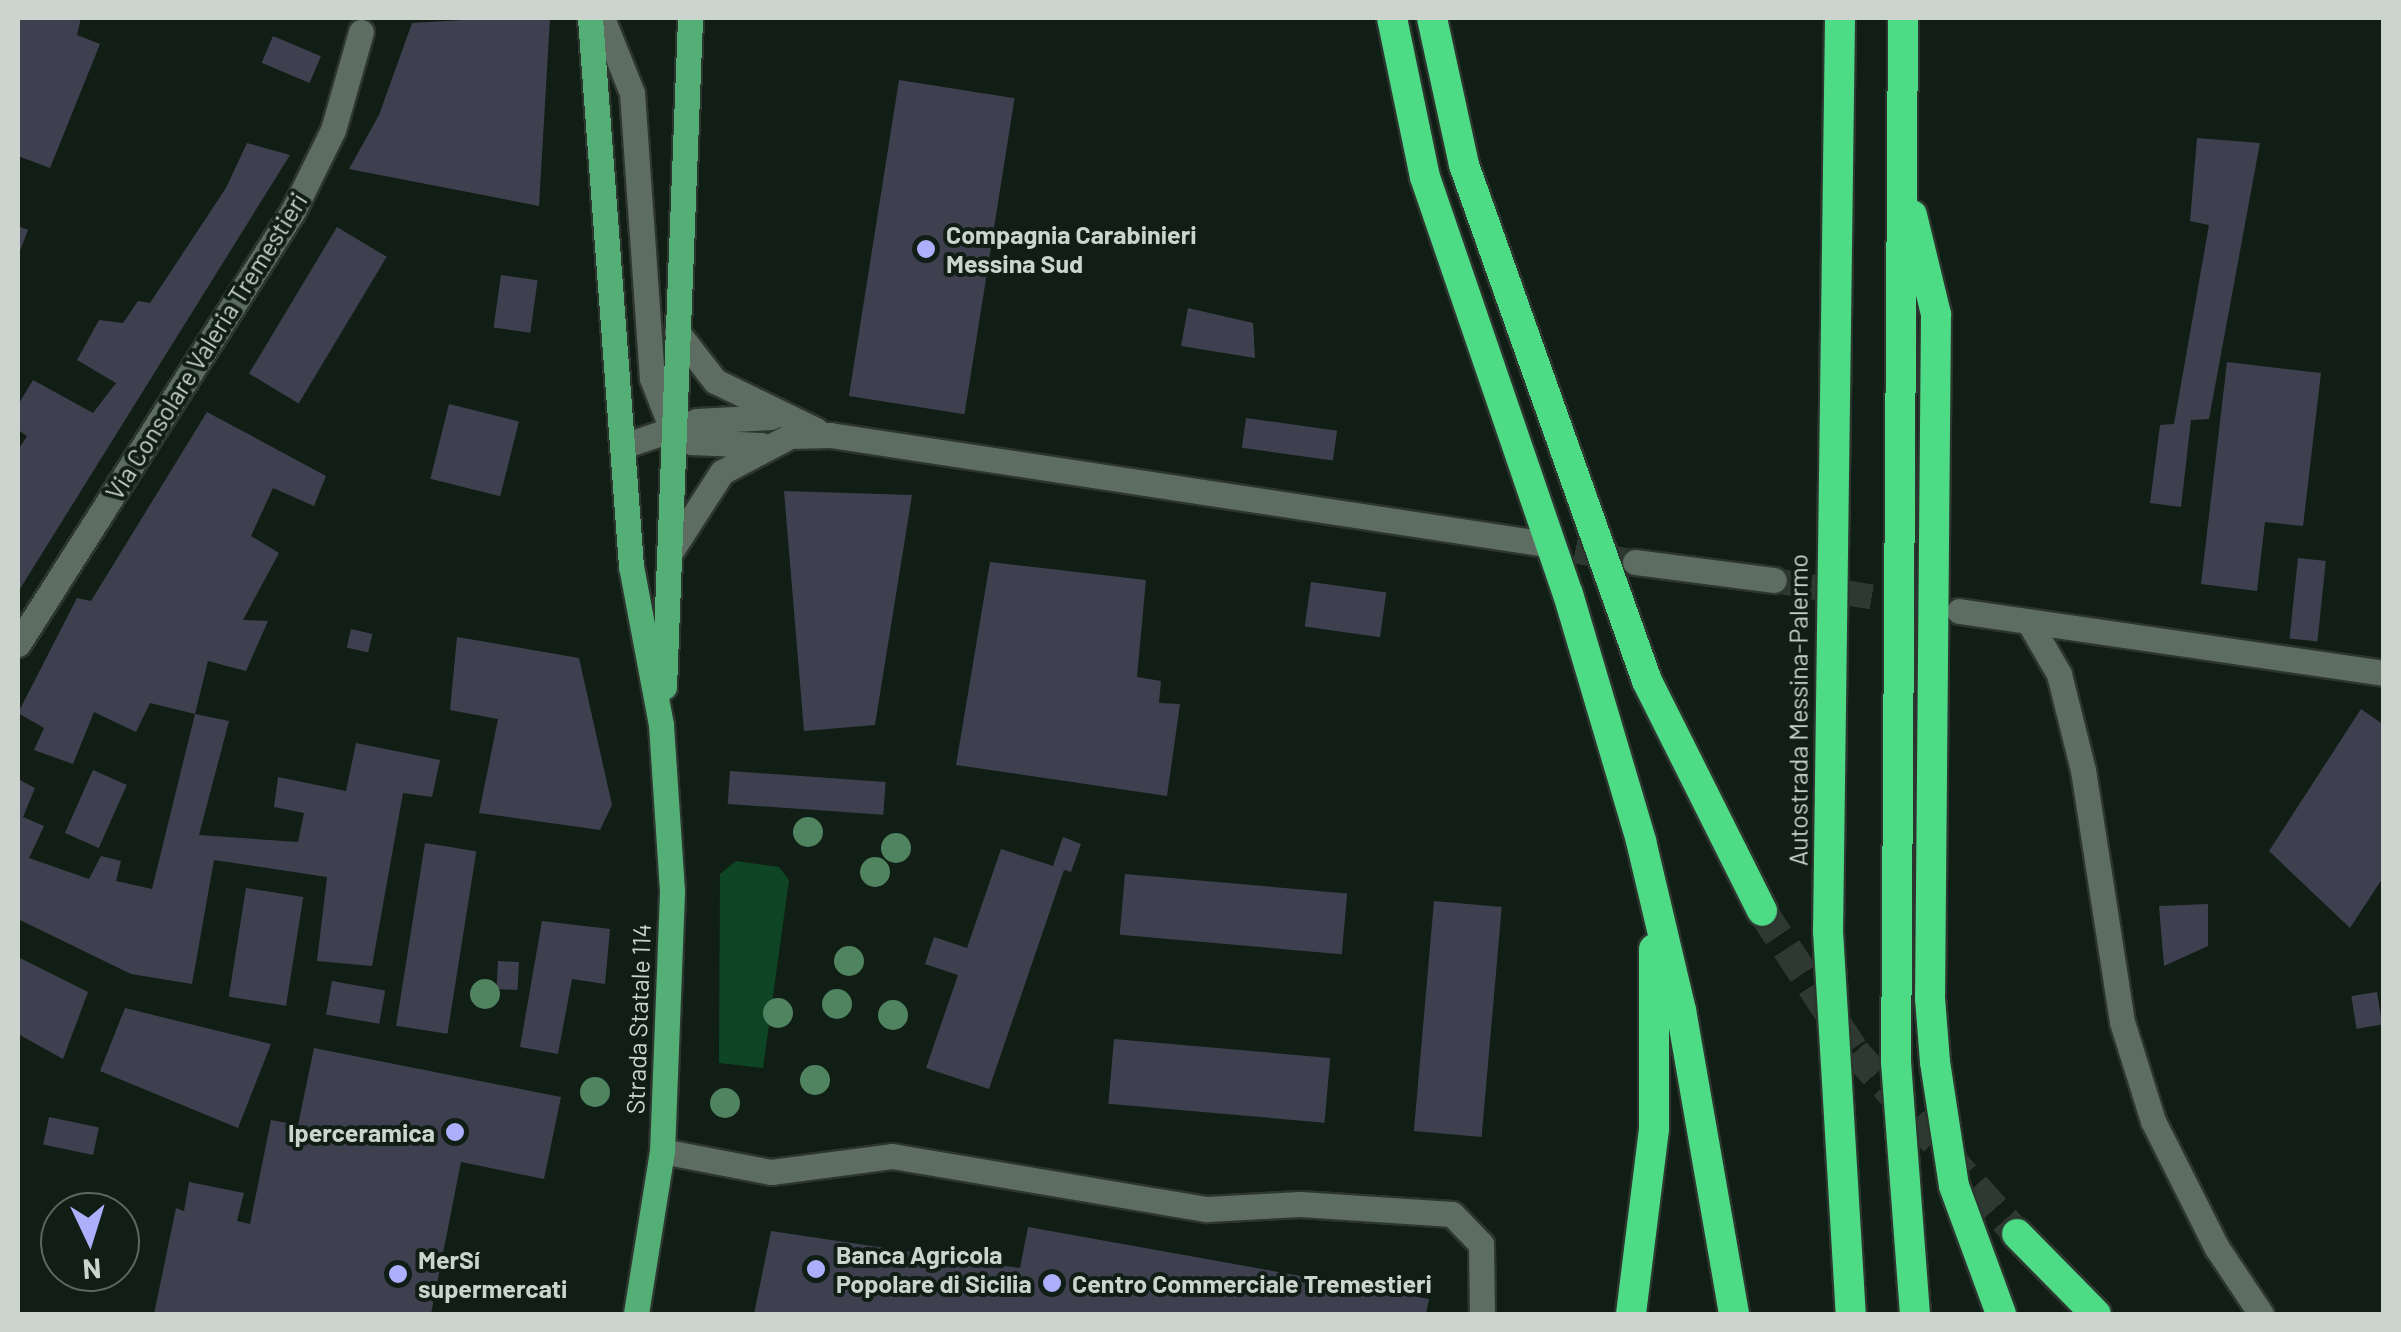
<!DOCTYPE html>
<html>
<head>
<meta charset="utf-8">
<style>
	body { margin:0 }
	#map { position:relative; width:2401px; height:1332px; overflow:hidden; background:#111e15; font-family:Barlow,sans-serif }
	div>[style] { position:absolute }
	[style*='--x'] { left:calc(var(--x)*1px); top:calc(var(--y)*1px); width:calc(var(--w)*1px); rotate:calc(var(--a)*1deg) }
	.green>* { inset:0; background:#0e4625 }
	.building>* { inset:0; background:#3f404f; transform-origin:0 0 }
	.minor-tunnel>* { height:25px; margin-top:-12.5px; transform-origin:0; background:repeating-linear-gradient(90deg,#2d3931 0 25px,transparent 0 37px) }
	.highway-tunnel>* { height:30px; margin-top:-15px; transform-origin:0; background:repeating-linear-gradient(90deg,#2d3931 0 30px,transparent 0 45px) }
	.roads { filter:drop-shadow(2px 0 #2d352f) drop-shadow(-2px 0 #2d352f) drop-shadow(0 2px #2d352f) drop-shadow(0 -2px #2d352f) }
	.minor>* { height:25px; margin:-12.5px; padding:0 12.5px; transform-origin:12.5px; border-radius:12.5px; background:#5e6d61 }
	.major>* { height:25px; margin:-12.5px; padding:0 12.5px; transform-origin:12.5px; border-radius:12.5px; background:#54af77 }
	.highway>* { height:30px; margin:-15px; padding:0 15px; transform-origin:15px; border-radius:15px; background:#4edb86 }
	.trees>* { width:30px; height:30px; margin:-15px; border-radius:50%; background:#508360 }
	.dots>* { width:28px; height:28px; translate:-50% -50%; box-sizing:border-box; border:5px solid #111e15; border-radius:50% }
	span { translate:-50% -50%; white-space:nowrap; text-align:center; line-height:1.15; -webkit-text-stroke:8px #111e15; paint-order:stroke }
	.poi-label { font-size:25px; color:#cbd4cd; font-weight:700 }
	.left { translate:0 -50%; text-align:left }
	.right { translate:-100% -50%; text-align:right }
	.street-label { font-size:25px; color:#cbd4cd }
	.frame { position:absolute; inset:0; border:20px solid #cbd4cd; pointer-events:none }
	.north { position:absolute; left:40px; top:1192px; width:100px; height:100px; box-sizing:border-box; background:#111e15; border:2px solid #5b675f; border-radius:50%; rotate:176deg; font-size:28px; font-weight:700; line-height:40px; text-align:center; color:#cbd4cd }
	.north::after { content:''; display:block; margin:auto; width:35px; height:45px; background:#adaffb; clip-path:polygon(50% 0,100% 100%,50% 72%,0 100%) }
</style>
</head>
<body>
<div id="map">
	<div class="green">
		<div style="clip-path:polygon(736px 861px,779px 867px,789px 880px,763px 1068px,719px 1063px,720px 874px)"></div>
	</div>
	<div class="building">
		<div style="clip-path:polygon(18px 18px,81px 18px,77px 35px,100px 44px,50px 168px,18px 156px)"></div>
		<div style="clip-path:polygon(498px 18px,550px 18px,539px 206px,349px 169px,379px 115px,412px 23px)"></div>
		<div style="left:273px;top:36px;width:52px;height:29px;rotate:23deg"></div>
		<div style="left:899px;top:80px;width:117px;height:320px;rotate:9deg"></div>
		<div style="clip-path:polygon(2197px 138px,2260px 143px,2209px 419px,2191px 420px,2181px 507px,2150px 503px,2160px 425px,2174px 424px,2209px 225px,2190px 221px)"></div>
		<div style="clip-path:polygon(247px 143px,290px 155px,18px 592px,18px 450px,27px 436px,18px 430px,18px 405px,33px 380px,93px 413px,116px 383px,77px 360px,99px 320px,123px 323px,138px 301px,150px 303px,226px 188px)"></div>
		<div style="clip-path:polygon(18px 226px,28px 230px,18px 256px)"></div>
		<div style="left:337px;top:227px;width:58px;height:171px;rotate:31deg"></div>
		<div style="left:501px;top:275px;width:37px;height:53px;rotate:8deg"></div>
		<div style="clip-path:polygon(1188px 308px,1253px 323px,1255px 358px,1181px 346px)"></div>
		<div style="clip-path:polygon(2227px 362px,2321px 373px,2303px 526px,2265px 522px,2257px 591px,2201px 584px)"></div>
		<div style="left:449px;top:404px;width:72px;height:77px;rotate:14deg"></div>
		<div style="clip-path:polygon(207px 412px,326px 476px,314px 506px,273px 488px,251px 536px,279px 553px,243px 620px,268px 621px,246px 671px,208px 661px,195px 714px,150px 703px,136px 732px,94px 712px,73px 764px,34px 750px,44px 728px,18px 713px,77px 598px,91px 601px)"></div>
		<div style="left:1246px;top:418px;width:92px;height:30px;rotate:8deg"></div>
		<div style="clip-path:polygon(784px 491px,912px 495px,875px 725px,804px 731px)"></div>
		<div style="left:2298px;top:558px;width:28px;height:81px;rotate:6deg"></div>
		<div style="clip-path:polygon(990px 562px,1146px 580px,1137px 677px,1161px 681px,1159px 703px,1180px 704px,1167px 796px,956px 765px)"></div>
		<div style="left:1311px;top:582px;width:76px;height:45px;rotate:8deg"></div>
		<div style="left:351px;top:629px;width:22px;height:19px;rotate:13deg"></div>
		<div style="clip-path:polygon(457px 637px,579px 658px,612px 805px,600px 830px,479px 813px,498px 719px,450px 710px)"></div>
		<div style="clip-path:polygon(2361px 709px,2384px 725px,2384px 876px,2350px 928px,2269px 851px)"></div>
		<div style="clip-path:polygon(195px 714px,229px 721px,199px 835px,298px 842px,304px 813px,274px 807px,278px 777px,346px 791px,356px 743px,440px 760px,432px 797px,403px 793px,372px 966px,317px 961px,327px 877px,214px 860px,192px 984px,131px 974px,18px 919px,18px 779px,35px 788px,23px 817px,44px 826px,29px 858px,89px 879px,101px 856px,121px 861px,116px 881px,152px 889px)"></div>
		<div style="left:93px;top:770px;width:37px;height:69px;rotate:24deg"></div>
		<div style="left:730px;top:771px;width:156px;height:33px;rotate:4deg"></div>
		<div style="clip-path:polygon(1063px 837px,1081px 844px,1071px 872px,1064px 870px,989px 1089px,926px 1068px,958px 975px,925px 964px,934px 937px,967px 948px,1001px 849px,1053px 866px)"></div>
		<div style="left:425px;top:843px;width:52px;height:185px;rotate:9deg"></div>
		<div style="left:1125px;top:874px;width:223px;height:61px;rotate:5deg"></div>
		<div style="left:246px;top:888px;width:58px;height:110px;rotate:9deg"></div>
		<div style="left:1434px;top:901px;width:68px;height:231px;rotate:5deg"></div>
		<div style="clip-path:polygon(2208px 904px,2208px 946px,2164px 966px,2159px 906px)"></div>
		<div style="clip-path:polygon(542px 921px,610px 929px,605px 984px,572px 979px,558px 1054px,520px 1047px)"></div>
		<div style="clip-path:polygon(18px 957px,88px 992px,63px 1059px,18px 1034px)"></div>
		<div style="left:498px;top:961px;width:21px;height:28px;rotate:3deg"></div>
		<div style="left:332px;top:981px;width:54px;height:34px;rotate:10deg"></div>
		<div style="left:2377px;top:992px;width:33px;height:26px;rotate:81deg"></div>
		<div style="clip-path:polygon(125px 1008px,271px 1044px,238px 1128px,100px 1071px)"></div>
		<div style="left:1114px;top:1039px;width:217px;height:65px;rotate:5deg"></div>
		<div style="clip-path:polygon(314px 1048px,561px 1097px,544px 1179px,461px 1162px,431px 1314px,154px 1314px,176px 1208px,184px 1211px,189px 1182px,244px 1193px,237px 1221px,250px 1224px,271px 1120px,298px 1125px)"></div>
		<div style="left:49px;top:1117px;width:51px;height:28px;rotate:12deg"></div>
		<div style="clip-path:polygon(1028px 1227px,1429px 1299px,1426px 1314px,754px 1314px,771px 1231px,1020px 1268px)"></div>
	</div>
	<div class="minor-tunnel">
		<div style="--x:1539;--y:543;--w:98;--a:11.2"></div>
		<div style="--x:1774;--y:580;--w:181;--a:9.6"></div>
	</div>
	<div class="highway-tunnel">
		<div style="--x:1762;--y:911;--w:169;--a:56.6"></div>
		<div style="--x:1855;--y:1052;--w:244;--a:48.3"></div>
	</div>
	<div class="roads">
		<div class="minor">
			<div style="--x:602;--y:18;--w:81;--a:68.2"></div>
			<div style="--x:632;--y:93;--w:286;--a:86"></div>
			<div style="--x:652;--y:378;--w:53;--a:68.8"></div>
			<div style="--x:671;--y:427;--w:26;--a:36"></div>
			<div style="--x:692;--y:442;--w:69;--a:2.5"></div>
			<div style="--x:677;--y:332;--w:62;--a:52.2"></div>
			<div style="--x:715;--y:381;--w:112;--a:25.9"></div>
			<div style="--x:623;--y:446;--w:78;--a:-18.7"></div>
			<div style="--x:697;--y:421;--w:74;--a:-3.1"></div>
			<div style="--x:671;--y:551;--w:94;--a:-57.2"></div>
			<div style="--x:722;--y:472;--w:77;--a:-27.9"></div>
			<div style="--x:790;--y:436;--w:40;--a:-1.4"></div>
			<div style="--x:830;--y:435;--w:717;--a:8.66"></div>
			<div style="--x:1635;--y:562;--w:140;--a:7.4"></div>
			<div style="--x:1959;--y:611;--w:429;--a:8.3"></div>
			<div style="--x:2029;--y:622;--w:60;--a:60"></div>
			<div style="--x:2059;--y:674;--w:99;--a:76"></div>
			<div style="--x:2083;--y:770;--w:255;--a:81.2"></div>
			<div style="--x:2122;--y:1022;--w:104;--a:72.6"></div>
			<div style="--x:2153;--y:1121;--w:142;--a:63.3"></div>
			<div style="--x:2217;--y:1248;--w:79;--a:56.3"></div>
			<div style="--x:18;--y:644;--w:513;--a:-57.58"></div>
			<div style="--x:293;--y:211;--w:90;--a:-63.7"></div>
			<div style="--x:333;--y:130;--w:102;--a:-74.1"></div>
			<div style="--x:662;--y:1151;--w:111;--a:10.9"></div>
			<div style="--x:771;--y:1172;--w:122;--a:-7.5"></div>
			<div style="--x:892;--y:1156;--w:319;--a:9.6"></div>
			<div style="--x:1207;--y:1209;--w:93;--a:-3.1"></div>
			<div style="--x:1300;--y:1204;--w:152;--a:3.8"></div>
			<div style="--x:1452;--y:1214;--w:42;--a:46"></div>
			<div style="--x:1481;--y:1244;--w:70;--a:89.2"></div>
		</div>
		<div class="major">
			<div style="--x:590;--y:18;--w:550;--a:85.72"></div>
			<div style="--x:631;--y:566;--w:162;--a:79.3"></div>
			<div style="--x:661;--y:725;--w:167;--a:86.2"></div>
			<div style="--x:672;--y:892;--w:259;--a:92.2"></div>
			<div style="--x:662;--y:1151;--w:165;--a:99.1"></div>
			<div style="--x:664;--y:687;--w:670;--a:-87.77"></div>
		</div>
		<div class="highway">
			<div style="--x:1392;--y:18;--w:162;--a:78.3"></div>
			<div style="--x:1425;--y:177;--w:441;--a:71.1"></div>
			<div style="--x:1568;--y:594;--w:258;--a:73.5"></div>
			<div style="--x:1641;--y:841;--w:174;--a:76.7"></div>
			<div style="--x:1681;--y:1010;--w:309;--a:80.1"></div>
			<div style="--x:1432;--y:18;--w:150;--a:77.7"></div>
			<div style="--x:1464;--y:165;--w:547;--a:70.47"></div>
			<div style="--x:1647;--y:681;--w:257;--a:63.4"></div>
			<div style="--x:1840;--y:18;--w:913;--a:90.75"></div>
			<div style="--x:1828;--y:931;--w:384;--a:86.6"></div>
			<div style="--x:1903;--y:18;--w:1044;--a:90.38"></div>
			<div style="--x:1896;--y:1062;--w:253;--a:85.7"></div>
			<div style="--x:1912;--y:215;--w:102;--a:76.4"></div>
			<div style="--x:1936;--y:314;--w:684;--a:90.5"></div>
			<div style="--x:1930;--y:998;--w:64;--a:85.5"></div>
			<div style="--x:1935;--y:1062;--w:125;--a:81.3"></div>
			<div style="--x:1954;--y:1186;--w:136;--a:69.8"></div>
			<div style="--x:2017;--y:1234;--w:112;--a:45.4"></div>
			<div style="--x:1631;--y:1314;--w:186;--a:-82.9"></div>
			<div style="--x:1654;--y:1129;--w:180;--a:-90"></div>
		</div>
	</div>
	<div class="trees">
		<div style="left:808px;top:832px"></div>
		<div style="left:896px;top:848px"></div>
		<div style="left:875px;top:872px"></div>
		<div style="left:849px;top:961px"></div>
		<div style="left:485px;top:994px"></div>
		<div style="left:837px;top:1004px"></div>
		<div style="left:778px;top:1013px"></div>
		<div style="left:893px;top:1015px"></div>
		<div style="left:815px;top:1080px"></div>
		<div style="left:595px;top:1092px"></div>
		<div style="left:725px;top:1103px"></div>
	</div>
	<div class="dots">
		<div style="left:926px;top:249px;background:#adaffb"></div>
		<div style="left:455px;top:1132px;background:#adaffb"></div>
		<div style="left:816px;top:1269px;background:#adaffb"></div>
		<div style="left:398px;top:1274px;background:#adaffb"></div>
		<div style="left:1052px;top:1283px;background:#adaffb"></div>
	</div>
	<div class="poi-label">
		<span class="left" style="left:946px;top:249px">Compagnia Carabinieri<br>Messina Sud</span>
		<span class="right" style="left:435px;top:1132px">Iperceramica</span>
		<span class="left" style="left:836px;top:1269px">Banca Agricola<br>Popolare di Sicilia</span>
		<span class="left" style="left:418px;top:1274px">MerSí<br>supermercati</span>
		<span class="left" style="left:1072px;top:1283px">Centro Commerciale Tremestieri</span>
	</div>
	<div class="street-label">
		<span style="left:206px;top:346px;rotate:-58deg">Via Consolare Valeria Tremestieri</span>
		<span style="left:1798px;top:710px;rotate:-90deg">Autostrada Messina-Palermo</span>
		<span style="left:638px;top:1019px;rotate:-88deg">Strada Statale 114</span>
	</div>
	<div class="frame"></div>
	<div class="north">N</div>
</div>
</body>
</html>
